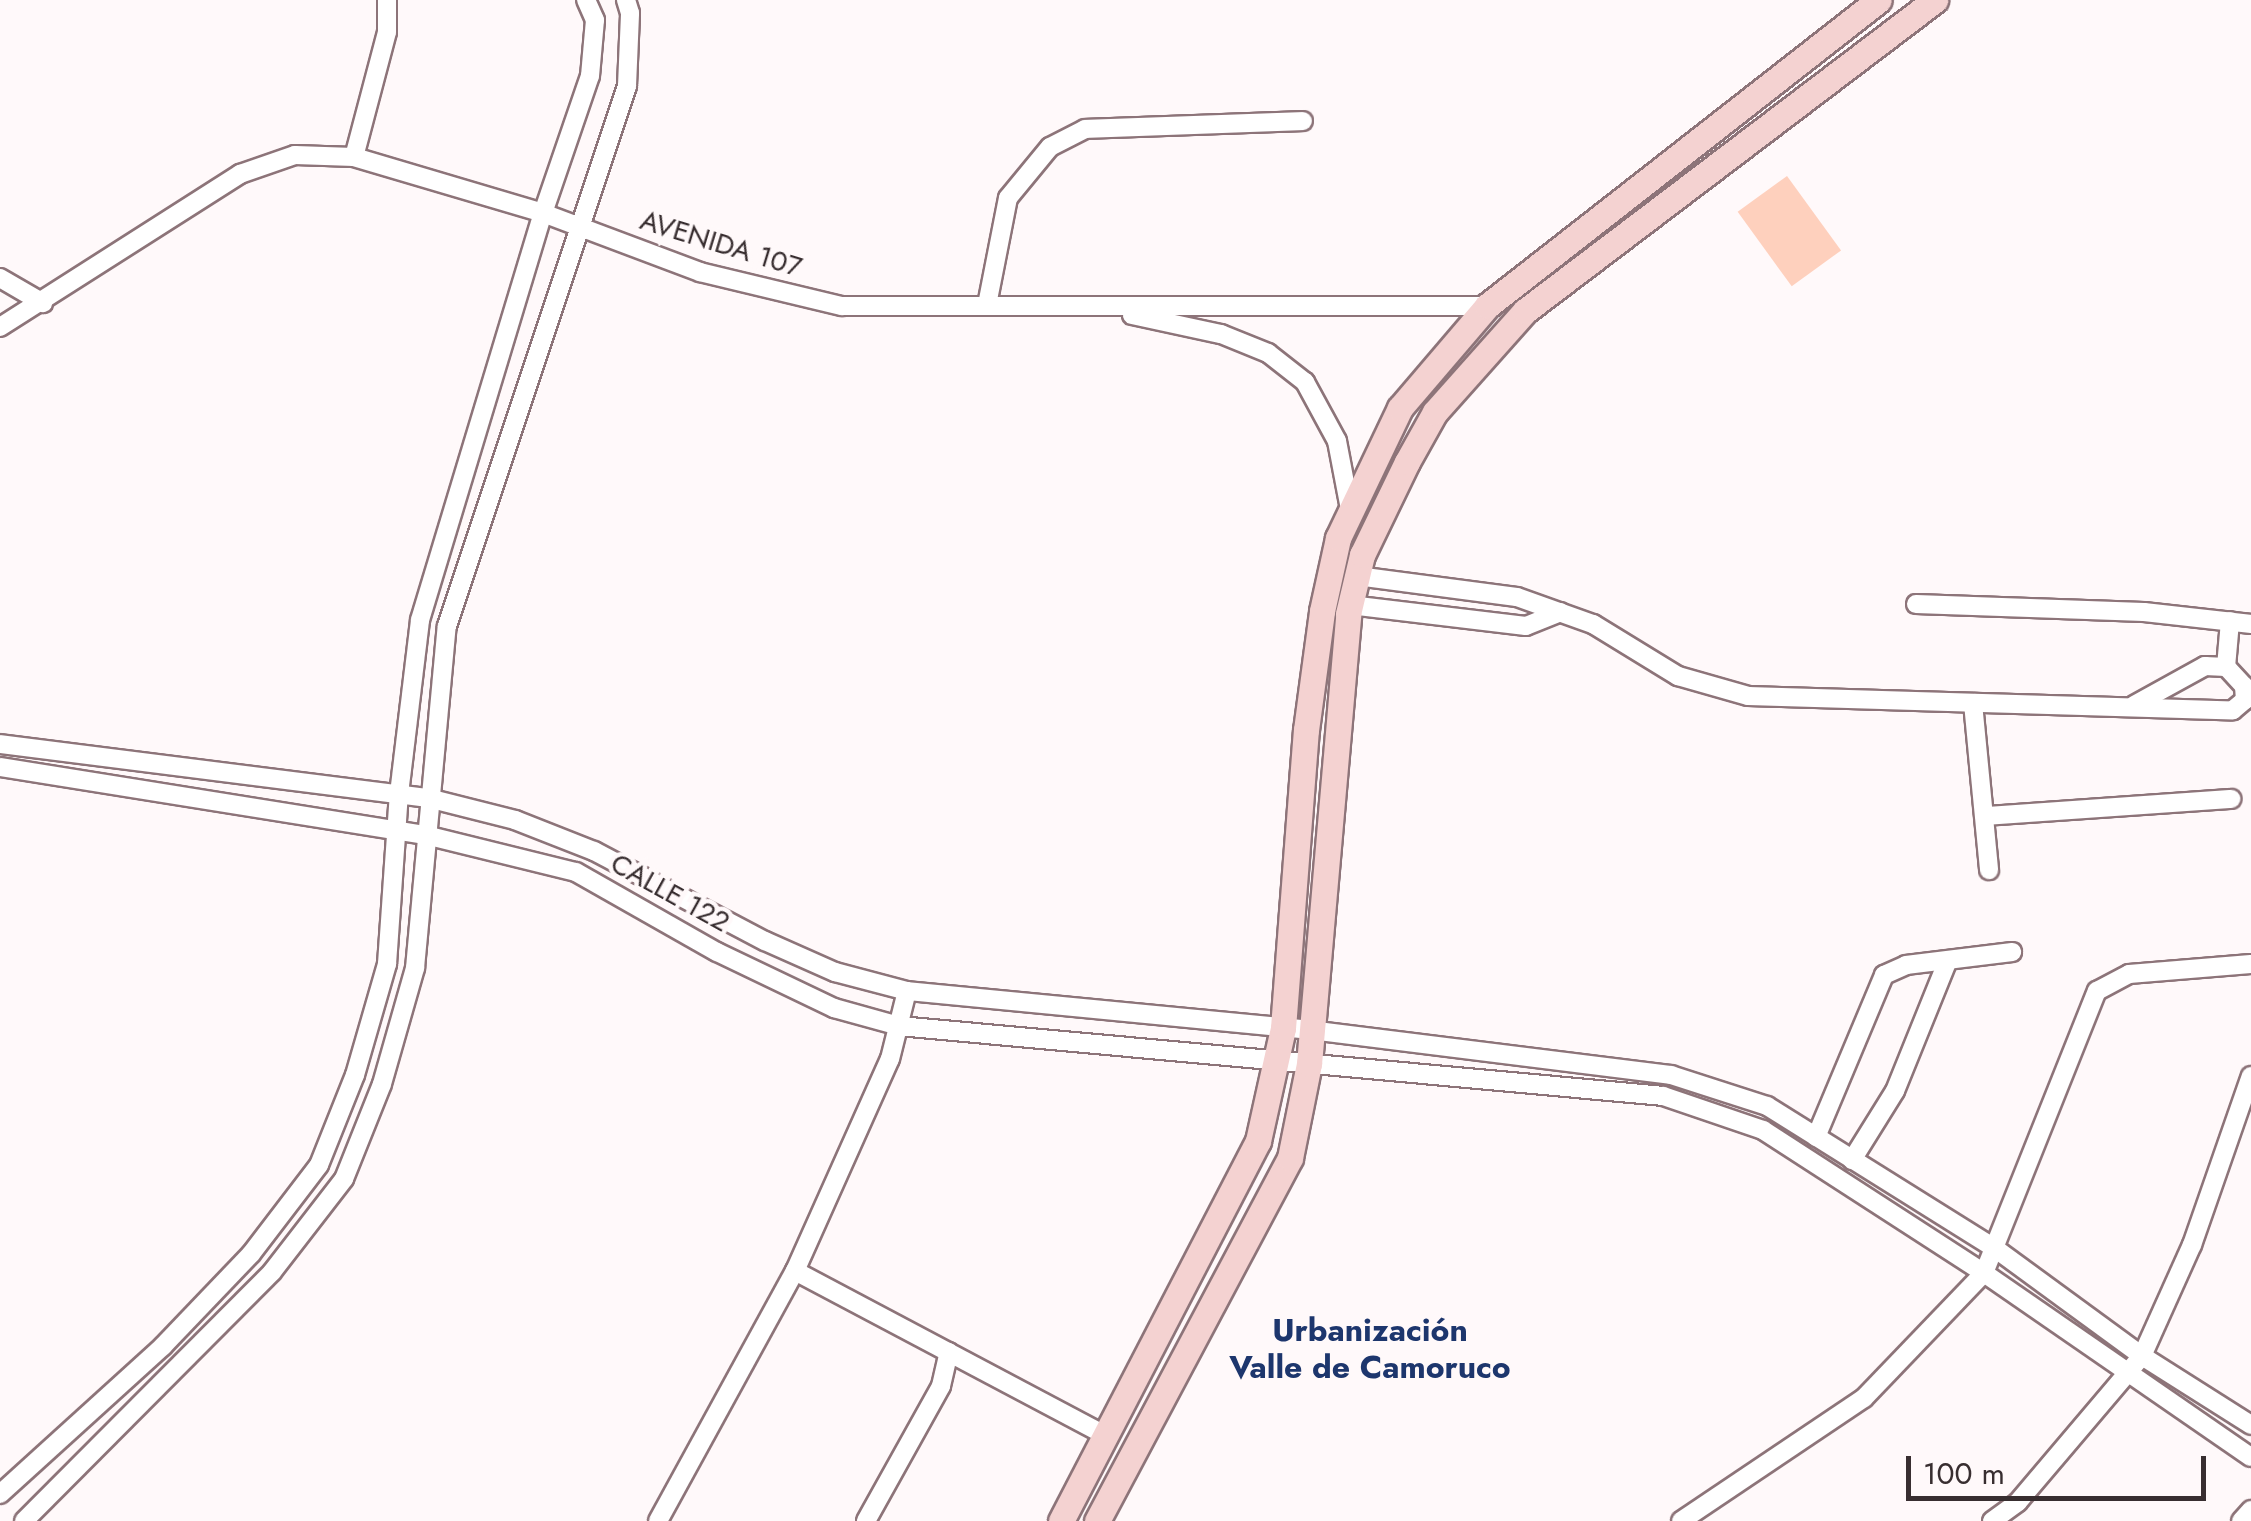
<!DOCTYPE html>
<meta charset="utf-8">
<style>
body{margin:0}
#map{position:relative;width:2251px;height:1521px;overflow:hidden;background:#fff9fa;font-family:Jost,sans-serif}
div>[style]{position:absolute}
.green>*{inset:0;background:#fed0bd;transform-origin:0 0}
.roads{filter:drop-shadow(2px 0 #8d7479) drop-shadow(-2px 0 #8d7479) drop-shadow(0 2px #8d7479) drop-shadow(0 -2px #8d7479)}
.street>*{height:18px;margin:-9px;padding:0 9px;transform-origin:9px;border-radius:9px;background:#fff}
.secondary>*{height:25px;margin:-12.5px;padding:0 12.5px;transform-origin:12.5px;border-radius:12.5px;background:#f4d2d1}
span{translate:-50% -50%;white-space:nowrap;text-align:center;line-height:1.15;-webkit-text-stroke:9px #fff9fa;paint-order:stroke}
.street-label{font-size:28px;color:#382e30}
.quarter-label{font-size:32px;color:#1d366d;font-weight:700}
.scale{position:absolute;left:1906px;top:1456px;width:300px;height:45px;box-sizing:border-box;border:5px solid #382e30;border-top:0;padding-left:12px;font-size:30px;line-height:35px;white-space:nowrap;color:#382e30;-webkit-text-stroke:8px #fff9fa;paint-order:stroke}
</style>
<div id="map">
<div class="green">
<div style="left:1787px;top:176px;width:92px;height:61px;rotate:54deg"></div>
</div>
<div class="roads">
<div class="street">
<div style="left:354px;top:157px;width:129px;rotate:-75.2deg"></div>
<div style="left:387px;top:32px;width:32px;rotate:-90deg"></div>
<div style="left:0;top:278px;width:50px;rotate:30.2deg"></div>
<div style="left:987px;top:305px;width:109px;rotate:-78.9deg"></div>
<div style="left:1008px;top:198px;width:66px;rotate:-50.5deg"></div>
<div style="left:1050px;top:147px;width:39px;rotate:-27deg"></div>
<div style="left:1085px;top:129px;width:218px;rotate:-2.1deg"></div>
<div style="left:1132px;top:315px;width:91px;rotate:12.1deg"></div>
<div style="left:1221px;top:334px;width:51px;rotate:22deg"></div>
<div style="left:1268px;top:353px;width:47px;rotate:38.1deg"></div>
<div style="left:1305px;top:382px;width:67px;rotate:61.5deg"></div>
<div style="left:1337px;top:441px;width:69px;rotate:79.2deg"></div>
<div style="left:0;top:327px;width:285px;rotate:-32.5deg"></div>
<div style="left:240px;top:174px;width:58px;rotate:-19.1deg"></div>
<div style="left:295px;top:155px;width:59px;rotate:1.9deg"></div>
<div style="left:354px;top:157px;width:197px;rotate:16.5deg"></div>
<div style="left:543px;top:213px;width:168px;rotate:20.6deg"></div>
<div style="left:700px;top:272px;width:146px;rotate:13.5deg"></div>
<div style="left:842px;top:306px;width:645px"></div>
<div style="left:1357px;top:576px;width:161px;rotate:7.5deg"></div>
<div style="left:1517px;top:597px;width:81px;rotate:19.6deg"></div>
<div style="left:1593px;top:624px;width:100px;rotate:31.5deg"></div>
<div style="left:1678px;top:676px;width:73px;rotate:15.9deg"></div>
<div style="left:1748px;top:696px;width:485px;rotate:1.7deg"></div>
<div style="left:2233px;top:710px;width:16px;rotate:-40deg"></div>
<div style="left:2245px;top:700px;width:14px;rotate:-94deg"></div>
<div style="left:2244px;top:686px;width:26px;rotate:-133deg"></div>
<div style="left:2226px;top:667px;width:21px;rotate:-177deg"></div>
<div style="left:2205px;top:666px;width:81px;rotate:151.2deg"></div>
<div style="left:1916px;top:604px;width:228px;rotate:2deg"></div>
<div style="left:2144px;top:612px;width:108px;rotate:6.4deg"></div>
<div style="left:1350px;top:605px;width:177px;rotate:6.8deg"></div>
<div style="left:1526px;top:626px;width:37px;rotate:-22deg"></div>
<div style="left:2226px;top:667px;width:46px;rotate:-85deg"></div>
<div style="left:1973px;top:703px;width:168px;rotate:84.5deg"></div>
<div style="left:0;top:744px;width:431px;rotate:7.2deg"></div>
<div style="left:428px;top:798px;width:90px;rotate:14.2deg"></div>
<div style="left:515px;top:820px;width:85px;rotate:21.4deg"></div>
<div style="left:594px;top:851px;width:193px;rotate:27.8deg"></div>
<div style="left:765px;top:941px;width:77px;rotate:23.9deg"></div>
<div style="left:835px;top:972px;width:74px;rotate:14.8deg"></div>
<div style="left:907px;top:991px;width:405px;rotate:5.5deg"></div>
<div style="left:1310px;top:1030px;width:364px;rotate:7.1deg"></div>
<div style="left:1671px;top:1075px;width:101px;rotate:17.9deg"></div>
<div style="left:1767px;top:1106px;width:270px;rotate:32deg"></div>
<div style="left:1996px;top:1249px;width:181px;rotate:36.2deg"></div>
<div style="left:2142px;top:1356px;width:129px;rotate:32.3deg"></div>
<div style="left:0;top:767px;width:430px;rotate:9.1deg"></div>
<div style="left:425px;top:835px;width:155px;rotate:13.8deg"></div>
<div style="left:576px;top:872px;width:162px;rotate:29.6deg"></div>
<div style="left:717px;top:952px;width:130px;rotate:25.6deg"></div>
<div style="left:834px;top:1008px;width:67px;rotate:15.5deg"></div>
<div style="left:899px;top:1026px;width:767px;rotate:5.23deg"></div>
<div style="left:1663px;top:1096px;width:106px;rotate:18.8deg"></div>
<div style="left:1763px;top:1130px;width:263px;rotate:32.9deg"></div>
<div style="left:1984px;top:1273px;width:324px;rotate:34.6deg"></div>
<div style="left:1986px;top:816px;width:246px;rotate:-4deg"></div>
<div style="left:1816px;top:1137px;width:176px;rotate:-67.2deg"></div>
<div style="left:1884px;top:975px;width:24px;rotate:-24deg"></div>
<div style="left:1906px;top:965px;width:107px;rotate:-7deg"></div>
<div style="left:1852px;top:1160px;width:81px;rotate:-58.1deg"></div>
<div style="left:1895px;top:1091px;width:141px;rotate:-68deg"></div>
<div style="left:795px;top:1271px;width:232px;rotate:-65.9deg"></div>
<div style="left:890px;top:1059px;width:70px;rotate:-76deg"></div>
<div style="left:0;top:1494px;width:220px;rotate:-42.2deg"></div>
<div style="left:163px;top:1346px;width:127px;rotate:-46.3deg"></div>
<div style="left:251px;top:1254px;width:112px;rotate:-52.6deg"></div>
<div style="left:319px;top:1165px;width:97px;rotate:-68.2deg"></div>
<div style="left:355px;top:1075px;width:116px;rotate:-73.9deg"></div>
<div style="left:387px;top:964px;width:170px;rotate:-86deg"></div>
<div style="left:399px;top:794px;width:175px;rotate:-83.1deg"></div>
<div style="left:420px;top:620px;width:425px;rotate:-73.2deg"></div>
<div style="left:543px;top:213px;width:145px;rotate:-71.1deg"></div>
<div style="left:590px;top:76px;width:56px;rotate:-84.9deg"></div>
<div style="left:595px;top:20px;width:22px;rotate:-114deg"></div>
<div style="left:24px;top:1521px;width:351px;rotate:-45.1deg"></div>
<div style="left:272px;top:1272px;width:118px;rotate:-52.3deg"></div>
<div style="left:344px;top:1179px;width:102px;rotate:-68.2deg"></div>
<div style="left:382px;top:1084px;width:121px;rotate:-74.1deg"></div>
<div style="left:415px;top:968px;width:343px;rotate:-84.7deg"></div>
<div style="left:447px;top:626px;width:569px;rotate:-71.57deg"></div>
<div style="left:627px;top:86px;width:73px;rotate:-87.6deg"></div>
<div style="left:630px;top:13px;width:14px;rotate:-107deg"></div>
<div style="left:658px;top:1521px;width:285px;rotate:-61.3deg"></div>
<div style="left:795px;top:1271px;width:353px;rotate:27.9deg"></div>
<div style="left:866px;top:1521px;width:154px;rotate:-60.9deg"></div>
<div style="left:941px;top:1386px;width:35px;rotate:-77deg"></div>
<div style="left:1681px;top:1521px;width:220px;rotate:-33.9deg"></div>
<div style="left:1864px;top:1398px;width:173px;rotate:-46.2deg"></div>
<div style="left:1984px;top:1273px;width:304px;rotate:-68.2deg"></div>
<div style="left:2097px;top:991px;width:36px;rotate:-28deg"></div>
<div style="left:2129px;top:974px;width:122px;rotate:-4.7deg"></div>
<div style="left:1992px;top:1521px;width:32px;rotate:-36deg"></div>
<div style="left:2018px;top:1502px;width:192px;rotate:-49.7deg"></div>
<div style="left:2142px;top:1356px;width:122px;rotate:-65.8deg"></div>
<div style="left:2192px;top:1245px;width:179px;rotate:-70.8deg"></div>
<div style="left:2241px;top:1521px;width:15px;rotate:-48deg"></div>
</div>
<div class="secondary">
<div style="left:1061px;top:1521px;width:428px;rotate:-62.6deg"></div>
<div style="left:1258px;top:1141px;width:116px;rotate:-77.5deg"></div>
<div style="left:1283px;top:1028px;width:299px;rotate:-85.6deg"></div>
<div style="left:1306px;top:730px;width:120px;rotate:-82.3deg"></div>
<div style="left:1322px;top:611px;width:75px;rotate:-77.6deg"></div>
<div style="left:1338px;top:538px;width:144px;rotate:-64.5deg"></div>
<div style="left:1400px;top:408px;width:134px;rotate:-49.5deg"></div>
<div style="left:1487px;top:306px;width:497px;rotate:-38deg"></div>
<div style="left:1097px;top:1521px;width:411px;rotate:-62deg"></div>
<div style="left:1290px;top:1158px;width:96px;rotate:-78.6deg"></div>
<div style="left:1309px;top:1064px;width:452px;rotate:-85deg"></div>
<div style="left:1348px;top:614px;width:61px;rotate:-76.7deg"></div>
<div style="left:1362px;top:555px;width:103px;rotate:-64.2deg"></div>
<div style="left:1407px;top:462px;width:57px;rotate:-60.8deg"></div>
<div style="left:1435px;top:412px;width:135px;rotate:-48.3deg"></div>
<div style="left:1525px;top:311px;width:515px;rotate:-37.18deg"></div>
</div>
</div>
<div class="street-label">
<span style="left:721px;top:244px;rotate:17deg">AVENIDA 107</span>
<span style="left:670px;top:893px;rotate:29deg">CALLE 122</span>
</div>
<div class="quarter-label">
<span style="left:1370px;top:1349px">Urbanización<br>Valle de Camoruco</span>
</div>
<div class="scale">100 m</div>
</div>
